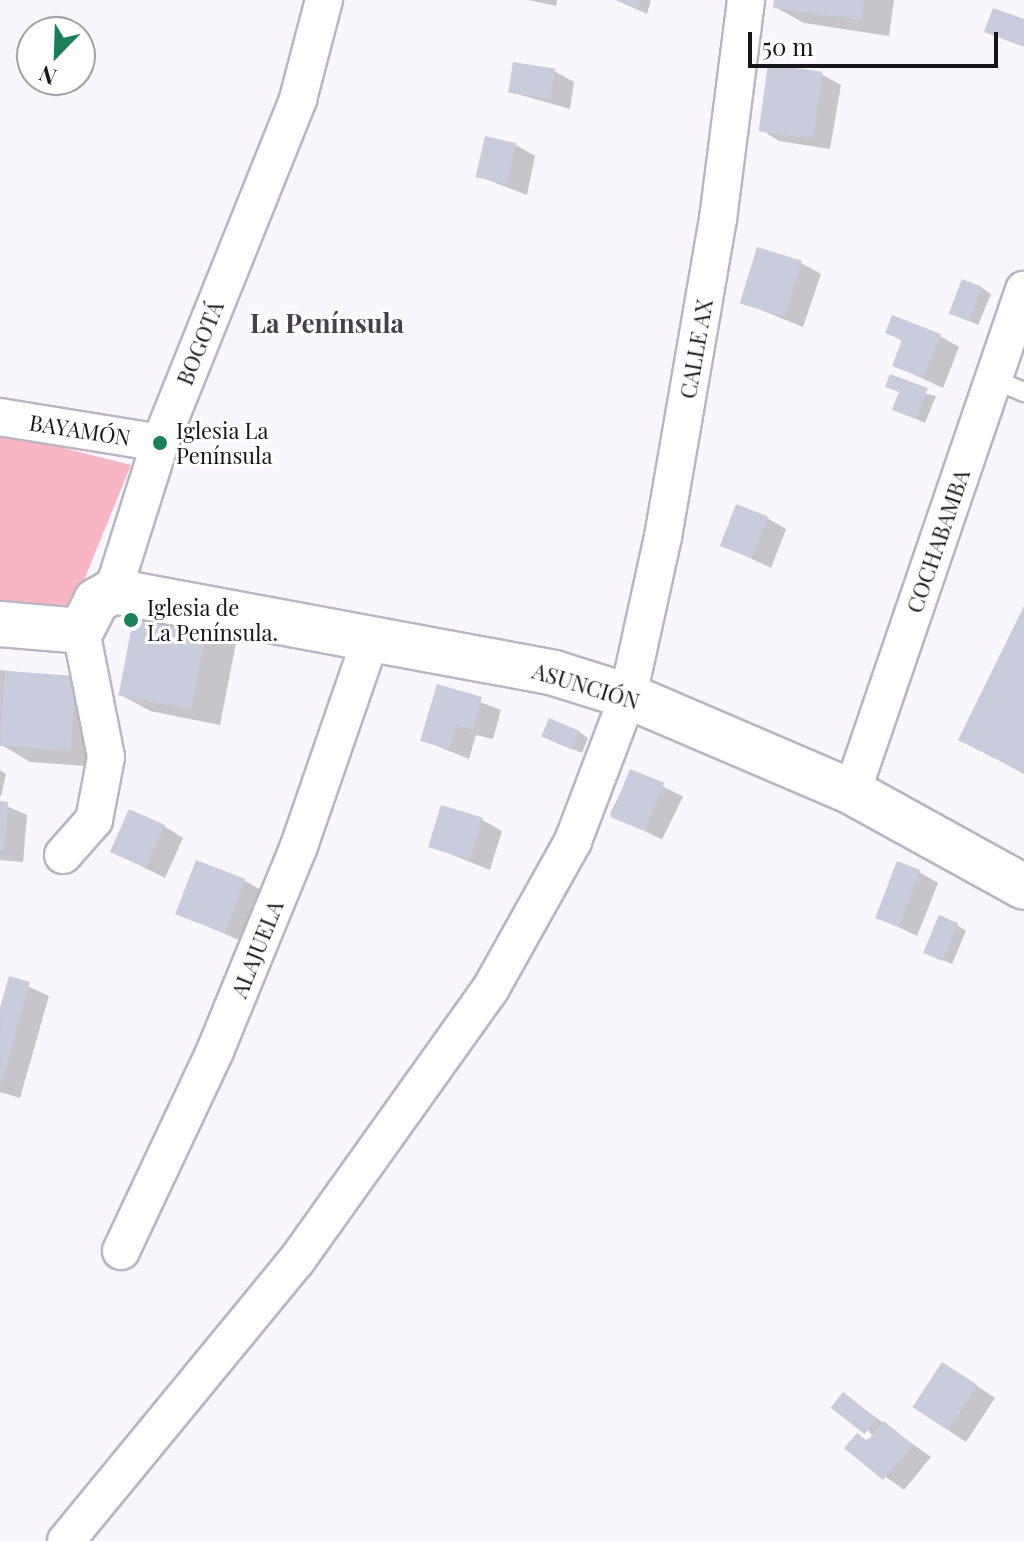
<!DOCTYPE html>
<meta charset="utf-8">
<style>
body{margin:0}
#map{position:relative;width:1024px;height:1541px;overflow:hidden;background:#f9f6fd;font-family:"Playfair Display",serif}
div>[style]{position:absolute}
.green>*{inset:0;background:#f8b5c4}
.shadow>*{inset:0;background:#0003;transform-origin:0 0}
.building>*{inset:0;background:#c9ccdc;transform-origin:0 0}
.roads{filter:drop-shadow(2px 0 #bab4c3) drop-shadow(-2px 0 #bab4c3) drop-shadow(0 2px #bab4c3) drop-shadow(0 -2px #bab4c3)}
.lane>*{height:18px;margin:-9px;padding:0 9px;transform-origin:9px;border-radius:9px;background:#fff}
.street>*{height:36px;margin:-18px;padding:0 18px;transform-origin:18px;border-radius:18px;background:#fff}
.secondary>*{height:44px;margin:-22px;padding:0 22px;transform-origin:22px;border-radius:22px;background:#fff}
.dots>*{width:22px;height:22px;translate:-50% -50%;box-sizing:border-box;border:4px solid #fff;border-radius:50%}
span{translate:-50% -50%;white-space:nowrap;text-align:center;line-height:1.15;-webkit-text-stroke:6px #fff;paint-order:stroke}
.street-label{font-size:22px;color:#17151a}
.poi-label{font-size:22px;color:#17151a}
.left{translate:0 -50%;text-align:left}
.quarter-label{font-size:26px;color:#46404d;font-weight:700}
.north{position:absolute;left:16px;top:16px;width:80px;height:80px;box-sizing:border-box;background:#fff;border:2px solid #a2a1a3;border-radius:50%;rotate:203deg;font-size:22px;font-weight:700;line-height:32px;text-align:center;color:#17151a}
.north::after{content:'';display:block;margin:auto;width:28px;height:36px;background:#1d7f57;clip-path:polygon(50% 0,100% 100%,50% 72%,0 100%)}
.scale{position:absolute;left:748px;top:32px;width:250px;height:36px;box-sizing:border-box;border:4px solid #17151a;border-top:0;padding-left:10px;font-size:24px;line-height:28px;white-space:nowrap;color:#17151a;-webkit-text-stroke:6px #fff;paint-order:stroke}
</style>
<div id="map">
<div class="green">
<div style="clip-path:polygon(0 432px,131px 465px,67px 622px,0 612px)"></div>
</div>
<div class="shadow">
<div style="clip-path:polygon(528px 0,557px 0,556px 6px)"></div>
<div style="clip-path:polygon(617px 0,651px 0,647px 14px)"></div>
<div style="clip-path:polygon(776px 0,894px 0,889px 36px,804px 23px,775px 7px)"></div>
<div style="clip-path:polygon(554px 71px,574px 82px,570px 109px,510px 92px)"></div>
<div style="clip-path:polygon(821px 74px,841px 85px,830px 149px,779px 141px,760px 129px)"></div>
<div style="clip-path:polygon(516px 145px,535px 156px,527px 195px,478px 176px)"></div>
<div style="clip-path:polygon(801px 263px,821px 274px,803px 327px,741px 302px)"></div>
<div style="clip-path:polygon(982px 288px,991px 294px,978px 325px,950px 312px)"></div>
<div style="clip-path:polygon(887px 332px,940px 336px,959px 347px,943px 388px,894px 365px,904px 342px)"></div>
<div style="clip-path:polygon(888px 386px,936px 396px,925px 423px,894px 409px,901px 393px)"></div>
<div style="clip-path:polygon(767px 518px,786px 529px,771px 568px,722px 545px)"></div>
<div style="clip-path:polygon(1024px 611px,1024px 774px,960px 739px)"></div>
<div style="clip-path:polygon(207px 626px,236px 643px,220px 725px,150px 711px,121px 695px)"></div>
<div style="clip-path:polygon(0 670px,76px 678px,99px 767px,30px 762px,0 744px)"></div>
<div style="clip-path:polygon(438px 686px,501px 710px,493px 739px,476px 735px,469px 759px,422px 740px)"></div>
<div style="clip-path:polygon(579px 732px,588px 738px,582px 753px,553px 741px)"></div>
<div style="clip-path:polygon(0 770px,6px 774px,1px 796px,0 796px)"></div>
<div style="left:631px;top:771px;width:58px;height:48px;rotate:26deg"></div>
<div style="clip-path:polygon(0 803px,27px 815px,23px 862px,0 860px)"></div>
<div style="clip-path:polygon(482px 820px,502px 831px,490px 870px,430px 846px)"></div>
<div style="clip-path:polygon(164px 826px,183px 838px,165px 878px,113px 852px)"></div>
<div style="clip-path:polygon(919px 872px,938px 883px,917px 936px,877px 917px)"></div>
<div style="clip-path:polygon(245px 881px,265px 892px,245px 943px,178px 913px)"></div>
<div style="clip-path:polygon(957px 925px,966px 931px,952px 964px,935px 957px)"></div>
<div style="clip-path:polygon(10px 978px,49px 996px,20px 1098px,0 1092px,0 1015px)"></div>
<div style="clip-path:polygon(962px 1376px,995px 1398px,966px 1442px,914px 1407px)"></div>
<div style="clip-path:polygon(843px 1394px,931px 1457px,904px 1490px,846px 1448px,873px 1437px)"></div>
</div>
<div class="building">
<div style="clip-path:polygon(615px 0,640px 0,638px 10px)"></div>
<div style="clip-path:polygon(774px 0,864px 0,861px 20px,773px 8px)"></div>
<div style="clip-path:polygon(993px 8px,1024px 19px,1024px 47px,984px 32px)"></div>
<div style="left:513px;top:62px;width:43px;height:31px;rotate:9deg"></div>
<div style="left:768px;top:64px;width:55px;height:68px;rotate:8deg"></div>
<div style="left:485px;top:136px;width:32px;height:42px;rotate:13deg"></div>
<div style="left:757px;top:247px;width:47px;height:59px;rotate:17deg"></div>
<div style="left:962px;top:279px;width:22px;height:37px;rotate:21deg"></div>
<div style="clip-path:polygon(892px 315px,941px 334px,923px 378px,892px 366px,902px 340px,885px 333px)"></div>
<div style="clip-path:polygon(890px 374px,928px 388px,916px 419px,892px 410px,899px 392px,885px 387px)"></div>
<div style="left:736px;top:504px;width:34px;height:45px;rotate:21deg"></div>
<div style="clip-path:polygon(1024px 606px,1024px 773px,958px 740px)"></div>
<div style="left:135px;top:610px;width:74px;height:87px;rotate:11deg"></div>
<div style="left:5px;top:671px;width:71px;height:75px;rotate:4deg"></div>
<div style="clip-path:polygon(437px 684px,482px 697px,473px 730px,456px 725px,449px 749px,420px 741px)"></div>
<div style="left:549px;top:718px;width:34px;height:20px;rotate:23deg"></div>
<div style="left:630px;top:769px;width:37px;height:52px;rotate:22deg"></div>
<div style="clip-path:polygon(0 801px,8px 802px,4px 852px,0 851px)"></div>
<div style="left:441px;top:805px;width:44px;height:44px;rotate:17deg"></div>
<div style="left:129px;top:809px;width:39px;height:47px;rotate:24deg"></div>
<div style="left:196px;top:860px;width:53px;height:58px;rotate:21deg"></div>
<div style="left:897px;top:861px;width:25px;height:61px;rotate:21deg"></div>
<div style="left:939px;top:915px;width:21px;height:41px;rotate:23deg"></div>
<div style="clip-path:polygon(9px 976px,30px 982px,1px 1085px,0 1008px)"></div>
<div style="left:942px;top:1362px;width:42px;height:54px;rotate:33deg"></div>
<div style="left:843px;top:1392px;width:43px;height:20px;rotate:38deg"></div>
<div style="clip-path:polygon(884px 1421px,913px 1445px,883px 1480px,844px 1448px,857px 1433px,867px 1441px)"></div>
</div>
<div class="roads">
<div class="lane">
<div style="left:993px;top:379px;width:34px;rotate:23deg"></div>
</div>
<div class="street">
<div style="left:0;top:417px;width:162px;rotate:9.2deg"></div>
<div style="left:113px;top:591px;width:155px;rotate:-72.4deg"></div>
<div style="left:160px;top:443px;width:371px;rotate:-68.1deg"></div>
<div style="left:298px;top:99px;width:102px;rotate:-75.3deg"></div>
<div style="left:852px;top:792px;width:531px;rotate:-71.09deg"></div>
<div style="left:63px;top:855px;width:47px;rotate:-48.5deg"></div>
<div style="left:94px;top:820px;width:64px;rotate:-79.2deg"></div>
<div style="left:106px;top:757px;width:128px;rotate:-101.2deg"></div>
<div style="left:121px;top:1251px;width:221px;rotate:-64.8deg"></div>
<div style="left:215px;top:1051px;width:222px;rotate:-67.7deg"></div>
<div style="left:299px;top:846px;width:220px;rotate:-70.9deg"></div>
<div style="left:66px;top:1541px;width:364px;rotate:-50.6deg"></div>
<div style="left:297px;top:1260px;width:334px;rotate:-54.5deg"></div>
<div style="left:491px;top:988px;width:168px;rotate:-60.8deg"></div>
<div style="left:573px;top:841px;width:155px;rotate:-69.2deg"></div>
<div style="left:628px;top:696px;width:163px;rotate:-77.6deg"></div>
<div style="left:663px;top:537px;width:323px;rotate:-80.2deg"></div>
<div style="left:718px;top:219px;width:221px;rotate:-82.7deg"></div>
</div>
<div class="secondary">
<div style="left:0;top:624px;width:81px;rotate:4.9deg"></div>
<div style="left:81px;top:631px;width:34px;rotate:-63deg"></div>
<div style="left:96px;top:601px;width:20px;rotate:-30deg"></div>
<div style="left:113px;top:591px;width:449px;rotate:10.5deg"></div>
<div style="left:554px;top:673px;width:77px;rotate:17.3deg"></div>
<div style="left:628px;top:696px;width:244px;rotate:23.2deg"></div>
<div style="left:852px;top:792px;width:196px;rotate:28.9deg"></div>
</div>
</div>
<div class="dots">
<div style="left:160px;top:443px;background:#1d7f57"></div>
<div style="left:131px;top:620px;background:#1d7f57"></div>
</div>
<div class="street-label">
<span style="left:200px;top:343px;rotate:-68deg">BOGOTÁ</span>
<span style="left:696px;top:349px;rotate:-80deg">CALLE AX</span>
<span style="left:80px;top:430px;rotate:9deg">BAYAMÓN</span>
<span style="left:938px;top:541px;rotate:-71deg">COCHABAMBA</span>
<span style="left:586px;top:686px;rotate:17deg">ASUNCIÓN</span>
<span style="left:257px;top:949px;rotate:-68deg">ALAJUELA</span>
</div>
<div class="poi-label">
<span class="left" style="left:176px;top:443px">Iglesia La<br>Península</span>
<span class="left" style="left:147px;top:620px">Iglesia de<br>La Península.</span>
</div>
<div class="quarter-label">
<span style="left:327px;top:323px">La Península</span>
</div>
<div class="north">N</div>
<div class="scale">50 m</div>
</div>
